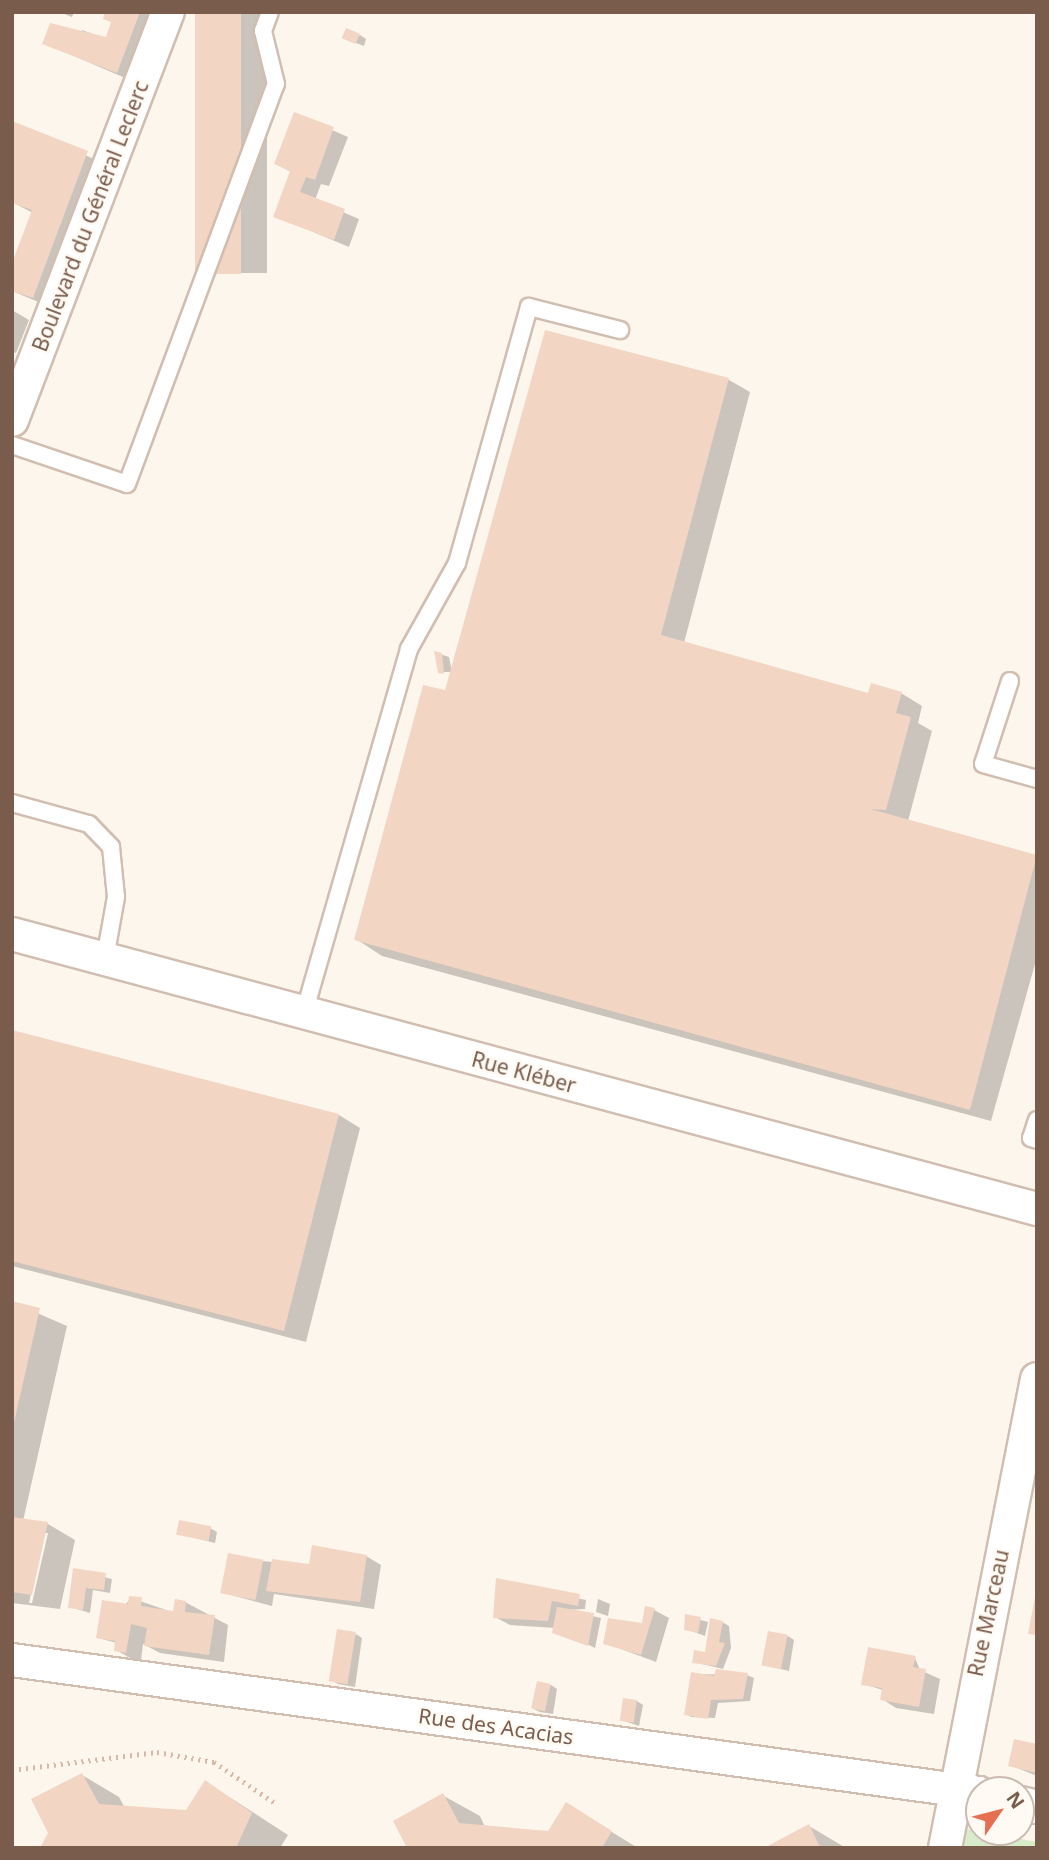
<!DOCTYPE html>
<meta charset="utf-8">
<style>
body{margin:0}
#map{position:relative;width:1049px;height:1860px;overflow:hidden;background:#fdf6ec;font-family:"Noto Sans",sans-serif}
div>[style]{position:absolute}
.green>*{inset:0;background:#d8ecc9}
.shadow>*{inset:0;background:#0003;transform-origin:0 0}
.building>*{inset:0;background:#f3d5c3;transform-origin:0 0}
.path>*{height:4.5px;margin-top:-2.25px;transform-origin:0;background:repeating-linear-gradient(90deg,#d9b8a5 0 2px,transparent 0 7px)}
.roads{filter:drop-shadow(2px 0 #d1beb0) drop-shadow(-2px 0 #d1beb0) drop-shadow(0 2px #d1beb0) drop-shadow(0 -2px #d1beb0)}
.lane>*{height:16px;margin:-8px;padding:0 8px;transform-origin:8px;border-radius:8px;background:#fff}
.street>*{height:32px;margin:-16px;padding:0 16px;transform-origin:16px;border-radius:16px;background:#fff}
span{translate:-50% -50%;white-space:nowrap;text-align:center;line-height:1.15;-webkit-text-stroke:5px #fffaf3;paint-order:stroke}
.street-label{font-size:21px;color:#7a5c4d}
.frame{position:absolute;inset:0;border:14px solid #7a5c4d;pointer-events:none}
.north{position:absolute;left:965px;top:1776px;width:70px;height:70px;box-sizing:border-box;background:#fffaf3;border:2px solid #cabbb1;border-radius:50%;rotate:55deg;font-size:19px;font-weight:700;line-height:28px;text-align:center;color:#7a5c4d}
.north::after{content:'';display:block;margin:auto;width:24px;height:32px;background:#e76f51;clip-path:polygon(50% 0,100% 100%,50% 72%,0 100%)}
</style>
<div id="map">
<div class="green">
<div style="clip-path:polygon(967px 1829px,1037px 1842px,1037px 1848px,963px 1848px)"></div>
</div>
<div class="shadow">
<div style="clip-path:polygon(59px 12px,74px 12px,72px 17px)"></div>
<div style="clip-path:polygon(117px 12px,166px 12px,139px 84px,44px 43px,80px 36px,82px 30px,107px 39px)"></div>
<div style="left:197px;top:12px;width:70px;height:261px"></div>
<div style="clip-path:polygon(360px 35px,366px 39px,364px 46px,351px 41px)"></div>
<div style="clip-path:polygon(295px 114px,348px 137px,329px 186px,321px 184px,315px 200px,359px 219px,349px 247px,275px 216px,291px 172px,276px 164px)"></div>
<div style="clip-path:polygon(12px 125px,109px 165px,55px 309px,12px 291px,33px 213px,12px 202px)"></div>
<div style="clip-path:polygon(12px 310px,29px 320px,16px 353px,12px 352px)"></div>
<div style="clip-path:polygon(547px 332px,729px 380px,750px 392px,684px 643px,869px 695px,901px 693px,922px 706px,918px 723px,932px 731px,908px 821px,1037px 857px,1037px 957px,991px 1121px,382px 956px,356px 939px,447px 692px)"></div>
<div style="clip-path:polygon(437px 653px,449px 657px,452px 672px,441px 672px)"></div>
<div style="clip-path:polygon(12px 1032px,339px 1115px,360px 1128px,306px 1342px,12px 1266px)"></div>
<div style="clip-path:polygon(evenodd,12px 1302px,67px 1326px,23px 1521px,48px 1524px,75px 1540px,60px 1609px,12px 1603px,12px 1302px,44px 1533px,48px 1533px,32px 1603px,29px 1603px,44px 1533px)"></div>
<div style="clip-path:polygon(210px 1528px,217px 1532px,215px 1543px,179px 1534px)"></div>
<div style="clip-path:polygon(366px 1556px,381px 1565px,374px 1609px,274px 1594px,272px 1606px,224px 1593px,262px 1561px,311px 1566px)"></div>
<div style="clip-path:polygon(75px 1570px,112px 1579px,110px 1593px,93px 1590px,90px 1613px,70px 1607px)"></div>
<div style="clip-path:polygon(497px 1581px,586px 1600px,585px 1609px,566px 1610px,601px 1618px,595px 1648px,555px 1628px,510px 1625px,495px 1617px)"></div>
<div style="clip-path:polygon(131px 1598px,175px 1613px,185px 1602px,228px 1625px,224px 1662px,160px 1653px,143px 1644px,141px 1660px,130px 1658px,116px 1650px,117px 1643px,98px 1638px)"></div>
<div style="clip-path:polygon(598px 1599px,610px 1604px,608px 1616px,596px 1612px)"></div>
<div style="clip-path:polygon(654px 1610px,669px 1618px,656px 1662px,605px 1643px,643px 1625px)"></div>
<div style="clip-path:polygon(687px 1616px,708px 1622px,705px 1636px,686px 1629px)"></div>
<div style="clip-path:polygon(722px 1622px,729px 1626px,731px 1648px,723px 1669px,694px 1662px,706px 1654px)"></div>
<div style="clip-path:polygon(356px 1634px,362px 1638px,355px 1687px,338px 1684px,331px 1680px)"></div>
<div style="clip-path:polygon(788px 1636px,794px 1640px,789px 1671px,764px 1665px)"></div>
<div style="clip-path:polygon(915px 1658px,920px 1670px,940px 1679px,934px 1714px,896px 1708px,882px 1699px,883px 1690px,863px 1684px)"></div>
<div style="clip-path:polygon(692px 1674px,747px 1675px,754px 1678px,750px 1701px,718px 1703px,715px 1718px,691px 1717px,686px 1714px)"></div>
<div style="clip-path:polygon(551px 1685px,557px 1689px,553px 1714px,540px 1712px,534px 1709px)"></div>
<div style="clip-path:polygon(637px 1701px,643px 1705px,639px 1726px,621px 1720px)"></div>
<div style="clip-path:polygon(1037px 1746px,1037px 1776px,1010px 1765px)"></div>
<div style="clip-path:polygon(82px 1775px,119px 1797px,125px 1808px,187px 1812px,206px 1782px,288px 1835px,280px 1848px,42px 1848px)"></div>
<div style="clip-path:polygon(442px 1795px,480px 1816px,485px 1827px,548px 1833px,566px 1804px,638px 1848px,409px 1848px)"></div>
<div style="clip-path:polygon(809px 1826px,846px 1848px,767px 1848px)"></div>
</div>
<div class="building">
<div style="clip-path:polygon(105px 12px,140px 12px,117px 73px,42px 44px,50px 23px,106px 37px,111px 22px,103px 19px)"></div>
<div style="left:195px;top:12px;width:46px;height:262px"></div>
<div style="left:346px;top:28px;width:15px;height:11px;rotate:23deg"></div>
<div style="clip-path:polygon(294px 112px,334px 127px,315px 180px,306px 177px,300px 192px,345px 209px,334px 240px,273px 217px,290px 171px,274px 164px)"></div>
<div style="clip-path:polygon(12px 121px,88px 151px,33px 298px,12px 291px,12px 263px,32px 210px,12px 203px)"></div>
<div style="clip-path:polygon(545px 330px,729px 378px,661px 635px,868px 693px,871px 683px,902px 692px,896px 713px,911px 717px,886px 810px,870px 809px,1037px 855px,970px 1110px,354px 940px,423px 685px,445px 690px)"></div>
<div style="clip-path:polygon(434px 651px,442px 653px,444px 674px,438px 673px)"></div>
<div style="clip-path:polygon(12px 1030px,339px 1114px,284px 1331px,12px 1261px)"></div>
<div style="clip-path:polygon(12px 1301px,40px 1308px,13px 1427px,12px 1427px)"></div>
<div style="clip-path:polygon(12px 1517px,48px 1522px,32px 1595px,12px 1592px)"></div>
<div style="left:179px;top:1520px;width:33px;height:15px;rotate:11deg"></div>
<div style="clip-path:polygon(312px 1545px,367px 1555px,360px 1602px,266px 1591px,272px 1559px,309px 1564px)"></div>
<div style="left:228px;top:1553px;width:36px;height:41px;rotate:11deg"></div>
<div style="clip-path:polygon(73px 1568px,106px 1573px,104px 1590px,86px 1588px,83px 1610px,68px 1608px)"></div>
<div style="clip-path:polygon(496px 1578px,580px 1594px,578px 1606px,552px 1601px,548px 1621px,493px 1618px)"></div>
<div style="clip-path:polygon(129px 1596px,142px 1597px,141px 1606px,173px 1611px,175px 1599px,186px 1601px,185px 1612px,215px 1615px,209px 1655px,144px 1646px,147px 1628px,131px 1624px,126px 1653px,114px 1651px,115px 1641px,96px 1638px,102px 1600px,128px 1604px)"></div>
<div style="clip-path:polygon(1035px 1597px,1037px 1597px,1037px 1635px,1028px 1634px)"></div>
<div style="clip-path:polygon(645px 1606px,655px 1608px,641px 1655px,603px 1644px,608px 1618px,642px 1623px)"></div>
<div style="clip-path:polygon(557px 1607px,594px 1613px,588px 1646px,552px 1633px)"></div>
<div style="clip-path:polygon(685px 1614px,701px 1617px,698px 1633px,684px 1630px)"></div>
<div style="clip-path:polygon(710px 1618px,723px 1621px,719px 1642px,725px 1643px,716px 1666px,692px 1663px,694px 1650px,705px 1652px)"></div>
<div style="left:337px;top:1629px;width:19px;height:53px;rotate:9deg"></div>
<div style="left:768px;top:1631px;width:20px;height:35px;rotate:11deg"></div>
<div style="clip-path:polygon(868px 1647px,916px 1656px,913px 1667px,926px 1669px,919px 1707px,880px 1700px,882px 1688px,861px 1685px)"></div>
<div style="clip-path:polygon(716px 1669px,748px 1673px,743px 1699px,711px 1700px,708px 1719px,684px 1715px,691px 1672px,714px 1676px)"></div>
<div style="left:537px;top:1681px;width:14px;height:28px;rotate:12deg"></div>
<div style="left:623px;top:1698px;width:14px;height:23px;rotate:8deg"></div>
<div style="clip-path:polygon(1014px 1739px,1037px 1744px,1037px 1773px,1008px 1766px)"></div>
<div style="clip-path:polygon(82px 1773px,99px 1804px,186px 1810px,205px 1780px,252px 1813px,236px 1848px,40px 1848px,48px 1833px,31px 1799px)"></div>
<div style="clip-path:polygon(443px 1793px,459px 1823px,548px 1831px,566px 1802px,612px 1831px,602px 1848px,407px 1848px,393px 1821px)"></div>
<div style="clip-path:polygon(809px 1824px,819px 1845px,828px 1848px,764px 1848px)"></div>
</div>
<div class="path">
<div style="left:12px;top:1770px;width:146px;rotate:-7.1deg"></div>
<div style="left:157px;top:1752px;width:58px;rotate:10deg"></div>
<div style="left:214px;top:1762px;width:77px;rotate:33.9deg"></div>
</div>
<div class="roads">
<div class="lane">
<div style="left:12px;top:445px;width:121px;rotate:18.7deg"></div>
<div style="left:127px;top:484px;width:427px;rotate:-69.6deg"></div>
<div style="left:276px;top:84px;width:55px;rotate:-103.8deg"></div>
<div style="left:263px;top:31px;width:20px;rotate:-70deg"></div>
<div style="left:1010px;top:681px;width:87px;rotate:108deg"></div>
<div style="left:983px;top:764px;width:56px;rotate:15.5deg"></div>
<div style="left:12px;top:803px;width:80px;rotate:15.3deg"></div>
<div style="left:89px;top:824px;width:32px;rotate:46deg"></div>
<div style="left:111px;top:847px;width:50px;rotate:84.3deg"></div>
<div style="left:116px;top:897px;width:62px;rotate:100.2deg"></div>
<div style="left:304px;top:1013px;width:379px;rotate:-73.9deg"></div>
<div style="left:409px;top:649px;width:98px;rotate:-60.8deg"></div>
<div style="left:457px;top:563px;width:266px;rotate:-74.3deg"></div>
<div style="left:529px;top:307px;width:94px;rotate:14.2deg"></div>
<div style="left:1037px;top:1120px;width:19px;rotate:108deg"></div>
<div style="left:1031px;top:1138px;width:6px;rotate:18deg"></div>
</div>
<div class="street">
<div style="left:12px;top:420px;width:437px;rotate:-69.1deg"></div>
<div style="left:12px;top:934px;width:1061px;rotate:15.02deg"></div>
<div style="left:12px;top:1660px;width:976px;rotate:7.83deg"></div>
<div style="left:1021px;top:1803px;width:16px;rotate:14deg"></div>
<div style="left:945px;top:1848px;width:478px;rotate:-78.9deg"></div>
</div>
</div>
<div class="street-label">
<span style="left:90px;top:216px;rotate:-69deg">Boulevard du Général Leclerc</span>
<span style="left:524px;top:1072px;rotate:15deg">Rue Kléber</span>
<span style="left:988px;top:1613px;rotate:-78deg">Rue Marceau</span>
<span style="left:496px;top:1726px;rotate:8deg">Rue des Acacias</span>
</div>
<div class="frame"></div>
<div class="north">N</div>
</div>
